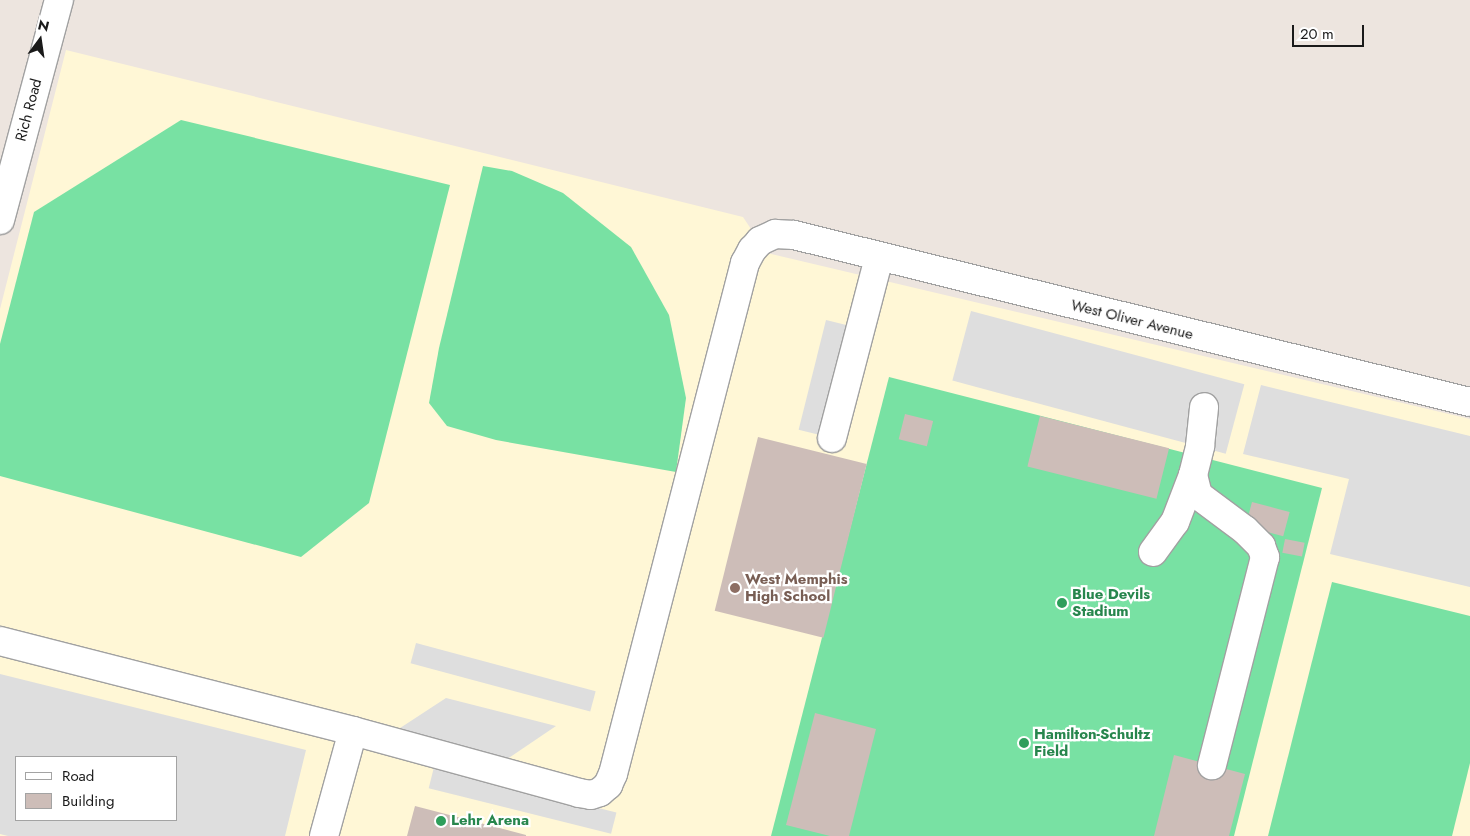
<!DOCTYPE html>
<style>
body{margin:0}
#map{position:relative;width:1470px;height:836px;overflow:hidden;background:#ede5df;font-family:Jost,sans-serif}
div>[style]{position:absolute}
.education>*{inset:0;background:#fff7d6}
.pitch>*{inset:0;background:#78e1a3}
.parking>*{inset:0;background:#dedede;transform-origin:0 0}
.building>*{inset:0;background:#cdbdb8;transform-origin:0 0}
.roads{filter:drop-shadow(1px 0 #a1a1a1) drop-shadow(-1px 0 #a1a1a1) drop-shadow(0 1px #a1a1a1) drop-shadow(0 -1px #a1a1a1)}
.minor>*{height:28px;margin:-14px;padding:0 14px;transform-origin:14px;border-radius:14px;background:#fff}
.dots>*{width:14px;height:14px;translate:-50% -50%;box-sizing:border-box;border:2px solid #fff;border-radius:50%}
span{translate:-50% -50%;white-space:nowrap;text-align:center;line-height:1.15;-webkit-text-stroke:4.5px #fff;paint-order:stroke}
.street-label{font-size:15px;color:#1a1a1a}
.education-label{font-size:15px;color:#785e54;font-weight:700}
.left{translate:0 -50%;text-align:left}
.leisure-label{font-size:15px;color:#27864d;font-weight:700}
.legend{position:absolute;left:15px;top:756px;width:162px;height:65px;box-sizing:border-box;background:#fff;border:1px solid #a3a3a3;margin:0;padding:6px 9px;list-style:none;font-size:15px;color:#1a1a1a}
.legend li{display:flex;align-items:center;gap:10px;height:25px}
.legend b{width:25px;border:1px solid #a3a3a3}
.north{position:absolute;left:15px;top:15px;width:50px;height:50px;-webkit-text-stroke:4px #fff;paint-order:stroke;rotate:14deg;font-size:14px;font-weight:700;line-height:20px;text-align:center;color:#1a1a1a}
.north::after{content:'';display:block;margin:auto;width:18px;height:22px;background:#1a1a1a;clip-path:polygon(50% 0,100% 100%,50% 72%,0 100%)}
.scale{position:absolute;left:1292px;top:25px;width:72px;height:22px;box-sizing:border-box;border:2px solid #1a1a1a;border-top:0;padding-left:6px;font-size:15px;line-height:18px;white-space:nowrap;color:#1a1a1a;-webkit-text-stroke:4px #fff;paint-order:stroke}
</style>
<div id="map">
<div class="education">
<div style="clip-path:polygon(evenodd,66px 50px,743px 217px,767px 253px,1470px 419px,1470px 836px,0 836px,0 309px,66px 50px,16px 757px,176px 757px,176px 820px,16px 820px,16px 757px)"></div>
</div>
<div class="pitch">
<div style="clip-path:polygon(181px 120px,450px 185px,369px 503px,301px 557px,0 476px,0 344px,34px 212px)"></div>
<div style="clip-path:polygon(483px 166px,512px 171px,563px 193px,631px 247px,669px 315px,686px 398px,676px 472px,496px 440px,447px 426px,429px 403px,439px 348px)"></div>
<div style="clip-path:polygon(889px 377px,1322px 488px,1234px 836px,771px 836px)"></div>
<div style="clip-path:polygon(1332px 582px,1470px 616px,1470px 763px,1452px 836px,1268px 836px)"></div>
</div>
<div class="parking">
<div style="left:971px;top:311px;width:283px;height:72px;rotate:15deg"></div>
<div style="left:826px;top:320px;width:49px;height:113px;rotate:14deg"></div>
<div style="clip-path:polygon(1261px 385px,1470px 436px,1470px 587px,1330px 554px,1349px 479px,1243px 454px)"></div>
<div style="left:416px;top:643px;width:186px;height:21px;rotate:15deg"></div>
<div style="clip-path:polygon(evenodd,0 674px,306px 750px,285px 836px,8px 836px,0 834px,0 674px,16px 757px,176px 757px,176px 820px,16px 820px,16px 757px)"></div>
<div style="clip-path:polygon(446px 698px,556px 726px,503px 762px,394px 732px)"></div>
<div style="left:434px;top:767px;width:188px;height:22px;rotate:14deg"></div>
</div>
<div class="building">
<div style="left:905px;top:414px;width:29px;height:26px;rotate:14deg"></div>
<div style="left:1040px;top:416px;width:133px;height:52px;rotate:14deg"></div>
<div style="left:758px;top:437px;width:112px;height:179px;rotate:14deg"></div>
<div style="left:1252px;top:502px;width:39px;height:25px;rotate:15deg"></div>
<div style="left:1285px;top:539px;width:20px;height:14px;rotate:11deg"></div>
<div style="clip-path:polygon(815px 713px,876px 729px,849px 836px,830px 836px,786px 825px)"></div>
<div style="clip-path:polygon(1174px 755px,1245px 774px,1229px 836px,1154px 836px)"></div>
<div style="clip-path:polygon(415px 806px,526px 835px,526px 836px,407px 836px)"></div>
</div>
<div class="roads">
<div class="minor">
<div style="left:0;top:220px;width:228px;rotate:-75deg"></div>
<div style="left:832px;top:438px;width:187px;rotate:-75.4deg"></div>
<div style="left:1193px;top:475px;width:21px;rotate:76deg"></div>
<div style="left:1198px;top:495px;width:59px;rotate:36.7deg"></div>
<div style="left:1245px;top:530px;width:23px;rotate:45deg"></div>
<div style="left:1261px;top:546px;width:12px;rotate:70deg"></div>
<div style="left:1265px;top:557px;width:215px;rotate:104.3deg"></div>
<div style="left:1153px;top:552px;width:37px;rotate:-54deg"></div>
<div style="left:1175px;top:522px;width:50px;rotate:-69deg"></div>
<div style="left:1193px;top:475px;width:30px;rotate:-76deg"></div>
<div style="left:1200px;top:446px;width:39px;rotate:-84deg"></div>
<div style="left:0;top:641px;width:364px;rotate:14.3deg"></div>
<div style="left:353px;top:731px;width:234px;rotate:15.3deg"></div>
<div style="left:579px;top:793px;width:12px;rotate:9deg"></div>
<div style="left:591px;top:795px;width:9px;rotate:-18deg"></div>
<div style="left:600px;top:792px;width:11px;rotate:-41deg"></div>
<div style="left:608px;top:785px;width:12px;rotate:-66deg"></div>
<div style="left:613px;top:774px;width:528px;rotate:-75.52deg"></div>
<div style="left:745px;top:263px;width:15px;rotate:-62deg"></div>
<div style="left:752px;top:250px;width:12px;rotate:-48deg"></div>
<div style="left:760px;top:241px;width:17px;rotate:-25deg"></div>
<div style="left:775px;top:234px;width:19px;rotate:3deg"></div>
<div style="left:794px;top:235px;width:696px;rotate:13.88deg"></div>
<div style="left:324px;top:836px;width:109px;rotate:-74.6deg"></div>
</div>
</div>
<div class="dots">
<div style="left:735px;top:588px;background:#8d6e63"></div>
<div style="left:1062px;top:603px;background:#2e9e5b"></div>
<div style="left:1024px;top:743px;background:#2e9e5b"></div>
<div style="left:441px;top:821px;background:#2e9e5b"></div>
</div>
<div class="street-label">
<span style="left:29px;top:110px;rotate:-75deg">Rich Road</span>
<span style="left:1132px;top:320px;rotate:14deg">West Oliver Avenue</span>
</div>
<div class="education-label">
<span class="left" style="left:745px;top:588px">West Memphis<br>High School</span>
</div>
<div class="leisure-label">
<span class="left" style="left:1072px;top:603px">Blue Devils<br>Stadium</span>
<span class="left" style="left:1034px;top:743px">Hamilton-Schultz<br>Field</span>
<span class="left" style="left:451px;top:821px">Lehr Arena</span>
</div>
<ul class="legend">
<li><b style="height:6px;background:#fff"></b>Road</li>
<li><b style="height:14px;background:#cdbdb8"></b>Building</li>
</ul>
<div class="north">N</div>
<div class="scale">20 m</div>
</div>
